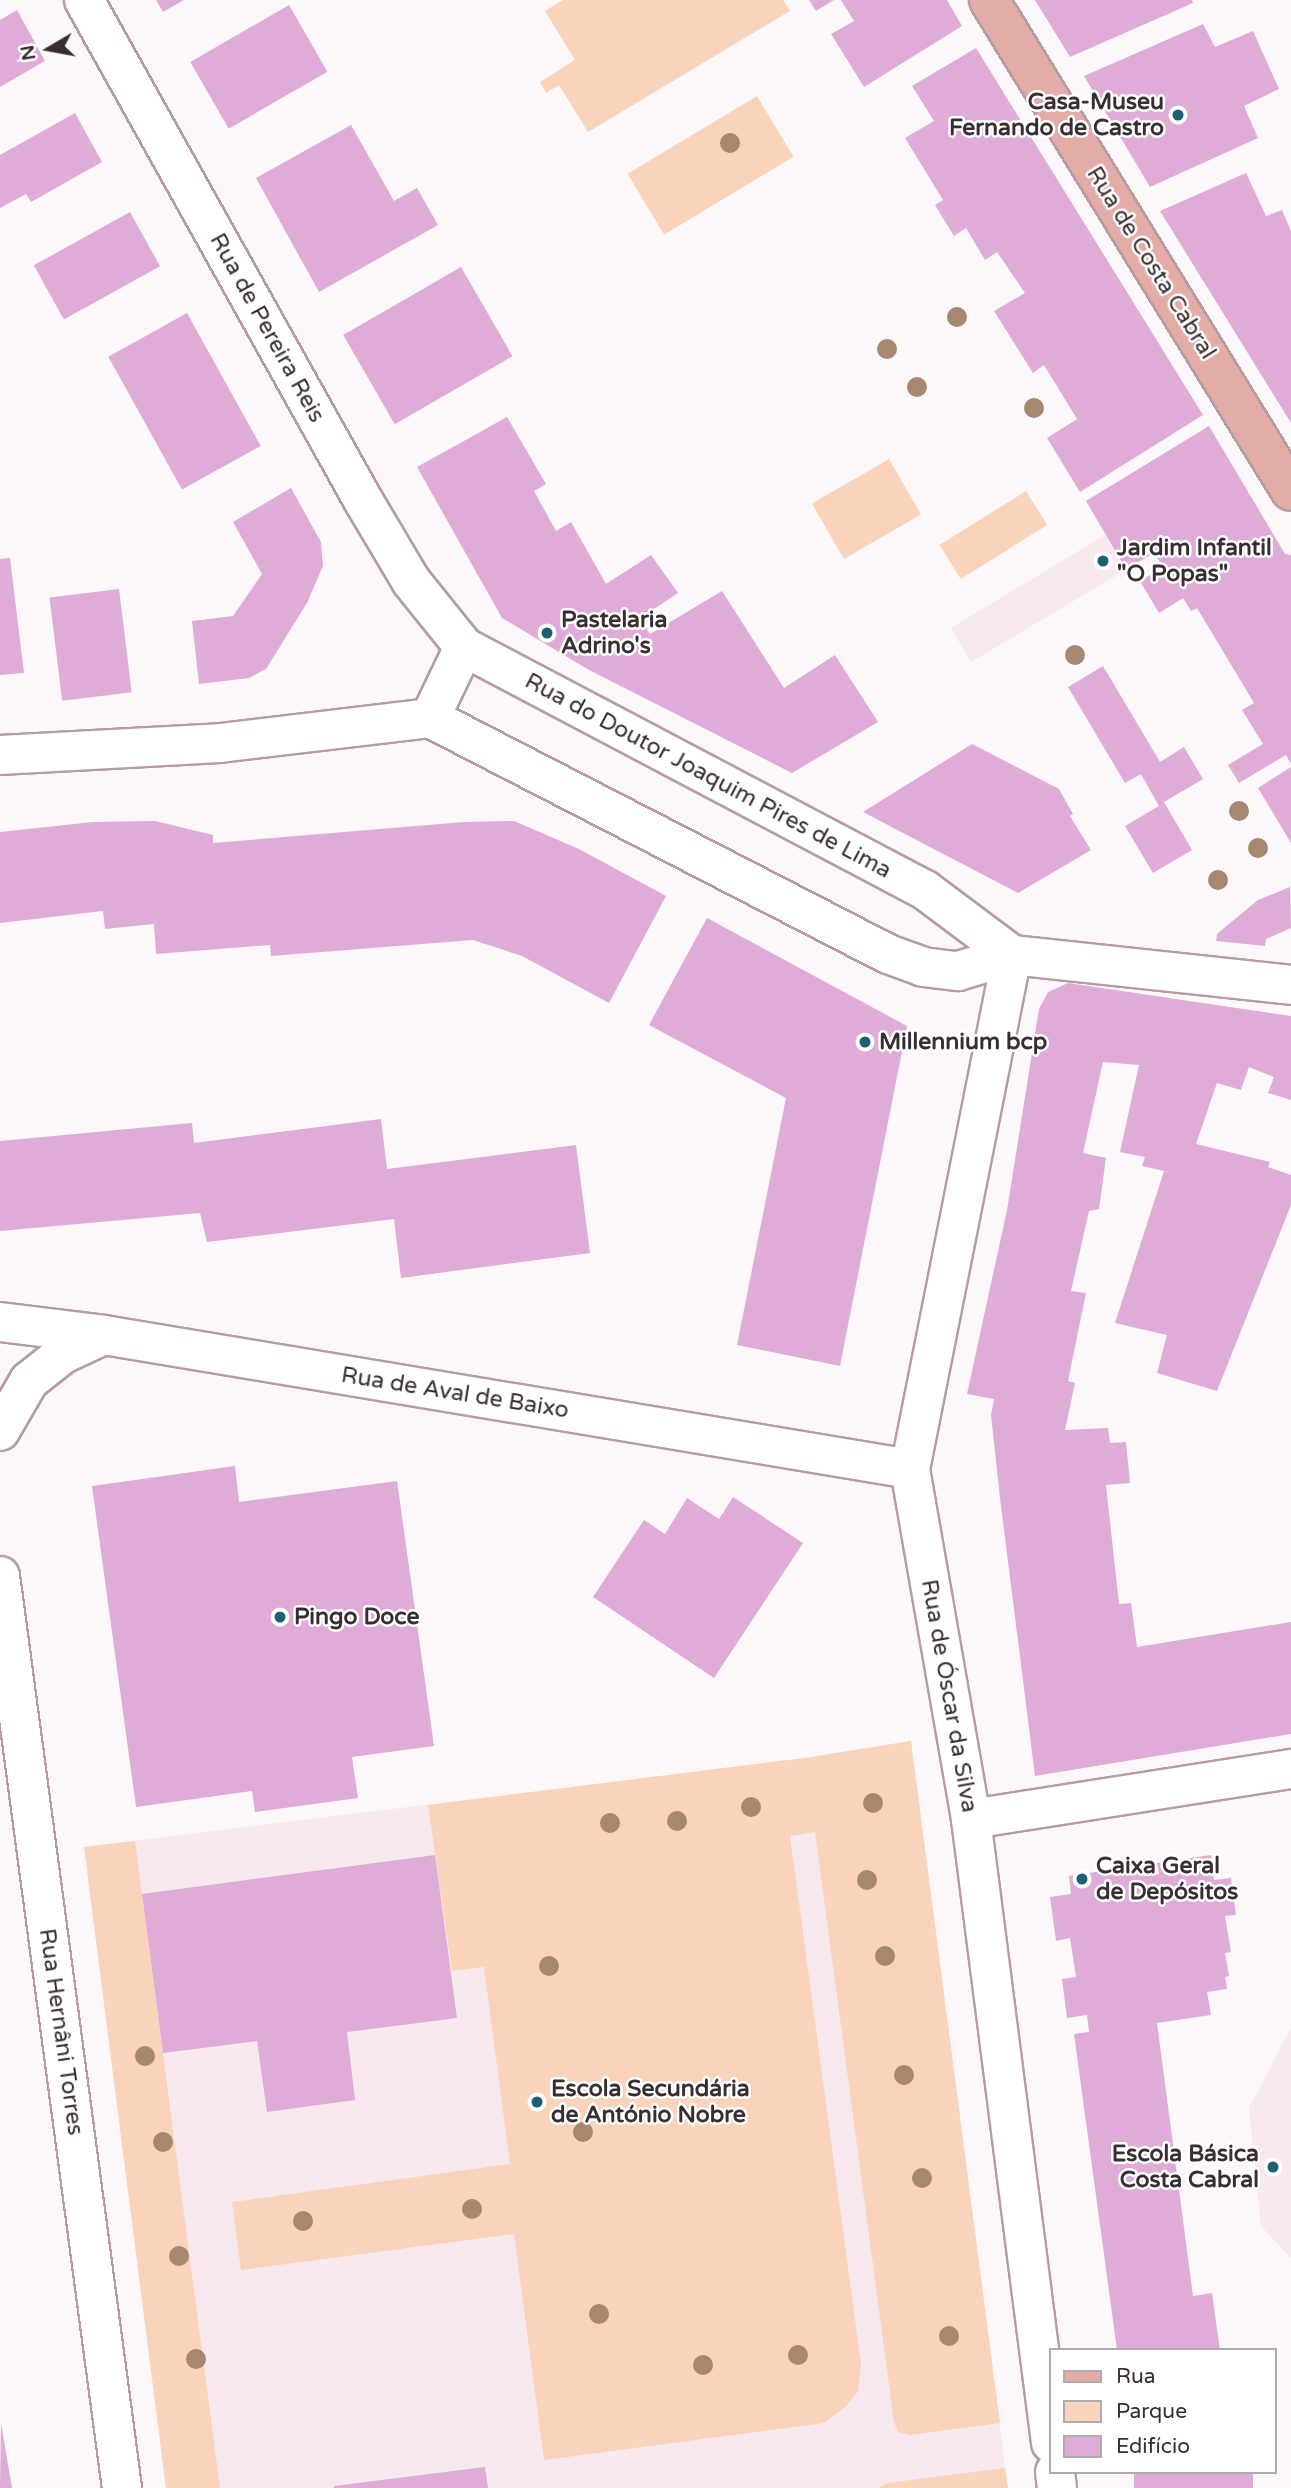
<!DOCTYPE html>
<meta charset="utf-8">
<style>
body{margin:0}
#map{position:relative;width:1291px;height:2488px;overflow:hidden;background:#fcf7f8;font-family:"Varela Round",sans-serif}
div>[style]{position:absolute}
.built>*{inset:0;background:#f7e9ed}
.green>*{inset:0;background:#f9d4bb;transform-origin:0 0}
.building>*{inset:0;background:#dfacd8;transform-origin:0 0}
.roads{filter:drop-shadow(2px 0 #b59ca3) drop-shadow(-2px 0 #b59ca3) drop-shadow(0 2px #b59ca3) drop-shadow(0 -2px #b59ca3)}
.minor>*{height:38px;margin:-19px;padding:0 19px;transform-origin:19px;border-radius:19px;background:#fff}
.major>*{height:38px;margin:-19px;padding:0 19px;transform-origin:19px;border-radius:19px;background:#e3aca6}
.trees>*{width:20px;height:20px;margin:-10px;border-radius:50%;background:#a68770}
.dots>*{width:19px;height:19px;translate:-50% -50%;box-sizing:border-box;border:4px solid #fff;border-radius:50%}
span{translate:-50% -50%;white-space:nowrap;text-align:center;line-height:1.15;-webkit-text-stroke:5px #fff;paint-order:stroke}
.poi-label{font-size:23px;color:#382e31;font-weight:700}
.right{translate:-100% -50%;text-align:right}
.left{translate:0 -50%;text-align:left}
.street-label{font-size:23px;color:#382e31}
.legend{position:absolute;left:1049px;top:2348px;width:228px;height:126px;box-sizing:border-box;background:#fff;border:2px solid #afabad;margin:0;padding:9px 12px;list-style:none;font-size:21px;color:#382e31}
.legend li{display:flex;align-items:center;gap:14px;height:35px}
.legend b{width:35px;border:2px solid #afabad}
.north{position:absolute;left:14px;top:14px;width:70px;height:70px;-webkit-text-stroke:5px #fff;paint-order:stroke;rotate:260deg;font-size:19px;font-weight:700;line-height:28px;text-align:center;color:#382e31}
.north::after{content:'';display:block;margin:auto;width:24px;height:32px;background:#382e31;clip-path:polygon(50% 0,100% 100%,50% 72%,0 100%)}
</style>
<div id="map">
<div class="built">
<div style="clip-path:polygon(1229px 460px,1246px 491px,1154px 553px,971px 662px,951px 628px)"></div>
<div style="clip-path:polygon(911px 1741px,1008px 2488px,166px 2488px,84px 1847px,805px 1758px)"></div>
<div style="clip-path:polygon(1291px 2028px,1291px 2258px,1261px 2226px,1249px 2108px)"></div>
</div>
<div class="green">
<div style="clip-path:polygon(563px 0,783px 0,790px 11px,588px 132px,559px 85px,546px 93px,540px 82px,575px 60px,545px 11px)"></div>
<div style="left:757px;top:96px;width:71px;height:151px;rotate:59deg"></div>
<div style="left:889px;top:459px;width:64px;height:89px;rotate:60deg"></div>
<div style="left:1026px;top:491px;width:40px;height:102px;rotate:58deg"></div>
<div style="clip-path:polygon(911px 1741px,1000px 2423px,910px 2435px,898px 2432px,894px 2422px,815px 1832px,790px 1836px,861px 2364px,858px 2391px,846px 2406px,824px 2423px,544px 2460px,514px 2234px,241px 2270px,232px 2202px,510px 2164px,484px 1967px,452px 1971px,428px 1805px,805px 1758px)"></div>
<div style="clip-path:polygon(135px 1841px,142px 1894px,220px 2488px,166px 2488px,84px 1847px)"></div>
<div style="clip-path:polygon(1005px 2468px,1008px 2488px,878px 2488px,887px 2483px)"></div>
</div>
<div class="building">
<div style="clip-path:polygon(156px 0,184px 0,163px 12px)"></div>
<div style="clip-path:polygon(809px 0,834px 0,816px 11px)"></div>
<div style="clip-path:polygon(841px 0,947px 0,962px 26px,864px 87px,831px 34px,854px 21px)"></div>
<div style="clip-path:polygon(1035px 0,1192px 0,1193px 3px,1070px 57px)"></div>
<div style="left:289px;top:5px;width:77px;height:114px;rotate:60deg"></div>
<div style="clip-path:polygon(17px 10px,45px 61px,0 87px,0 20px)"></div>
<div style="clip-path:polygon(1203px 24px,1215px 47px,1253px 31px,1279px 89px,1244px 106px,1258px 138px,1150px 187px,1084px 76px)"></div>
<div style="clip-path:polygon(976px 48px,1203px 415px,1080px 492px,1047px 438px,1077px 419px,1044px 365px,1033px 373px,994px 311px,1025px 293px,997px 252px,985px 260px,966px 228px,954px 236px,935px 205px,943px 200px,905px 138px,934px 121px,912px 86px)"></div>
<div style="clip-path:polygon(75px 113px,102px 162px,31px 202px,26px 194px,0 208px,0 155px)"></div>
<div style="clip-path:polygon(351px 125px,394px 201px,417px 188px,438px 225px,319px 292px,256px 178px)"></div>
<div style="clip-path:polygon(1246px 173px,1266px 216px,1282px 210px,1291px 231px,1291px 423px,1160px 211px)"></div>
<div style="left:130px;top:212px;width:62px;height:110px;rotate:61deg"></div>
<div style="left:461px;top:267px;width:103px;height:136px;rotate:60deg"></div>
<div style="left:187px;top:313px;width:152px;height:90px;rotate:61deg"></div>
<div style="clip-path:polygon(507px 417px,546px 484px,534px 491px,556px 531px,571px 522px,606px 584px,651px 555px,678px 593px,640px 618px,650px 634px,722px 591px,784px 688px,835px 655px,878px 722px,792px 773px,589px 670px,502px 618px,417px 467px)"></div>
<div style="clip-path:polygon(1209px 426px,1285px 554px,1291px 555px,1291px 764px,1286px 755px,1239px 783px,1228px 765px,1263px 744px,1242px 710px,1254px 703px,1197px 608px,1191px 611px,1183px 598px,1159px 613px,1140px 581px,1163px 567px,1154px 553px,1126px 569px,1086px 501px)"></div>
<div style="clip-path:polygon(291px 488px,321px 542px,323px 566px,307px 603px,266px 669px,249px 678px,199px 684px,192px 621px,233px 616px,262px 574px,233px 522px)"></div>
<div style="clip-path:polygon(10px 558px,24px 673px,0 675px,0 559px)"></div>
<div style="left:119px;top:589px;width:104px;height:70px;rotate:83deg"></div>
<div style="clip-path:polygon(1103px 666px,1160px 762px,1184px 747px,1203px 779px,1164px 802px,1192px 850px,1153px 873px,1125px 826px,1159px 806px,1141px 774px,1125px 783px,1068px 687px)"></div>
<div style="clip-path:polygon(972px 744px,1059px 789px,1073px 814px,1070px 816px,1091px 850px,1018px 893px,863px 812px)"></div>
<div style="clip-path:polygon(1291px 767px,1291px 843px,1258px 788px)"></div>
<div style="clip-path:polygon(155px 821px,213px 835px,213px 843px,464px 822px,514px 821px,579px 849px,666px 896px,609px 1003px,522px 956px,473px 940px,271px 956px,270px 945px,156px 954px,154px 924px,105px 929px,103px 911px,0 923px,0 832px,93px 822px)"></div>
<div style="clip-path:polygon(1290px 887px,1291px 928px,1266px 939px,1265px 946px,1216px 941px,1217px 934px,1258px 900px)"></div>
<div style="clip-path:polygon(707px 918px,907px 1026px,840px 1366px,737px 1345px,786px 1098px,649px 1025px)"></div>
<div style="clip-path:polygon(1068px 983px,1291px 1016px,1291px 1100px,1268px 1093px,1274px 1077px,1249px 1067px,1241px 1090px,1217px 1083px,1196px 1144px,1270px 1162px,1268px 1167px,1291px 1175px,1291px 1205px,1217px 1391px,1157px 1373px,1167px 1335px,1115px 1323px,1164px 1171px,1142px 1166px,1145px 1157px,1120px 1152px,1139px 1065px,1103px 1062px,1083px 1153px,1106px 1158px,1099px 1209px,1089px 1211px,1071px 1291px,1086px 1293px,1068px 1381px,1075px 1383px,1065px 1430px,1108px 1428px,1110px 1443px,1126px 1442px,1130px 1483px,1106px 1485px,1119px 1604px,1131px 1603px,1137px 1647px,1291px 1622px,1291px 1734px,1035px 1776px,1000px 1498px,991px 1415px,994px 1399px,967px 1394px,1007px 1210px,1039px 1009px,1048px 992px)"></div>
<div style="clip-path:polygon(381px 1119px,387px 1169px,576px 1145px,590px 1253px,401px 1278px,394px 1219px,207px 1242px,200px 1213px,0 1231px,0 1141px,192px 1123px,194px 1143px)"></div>
<div style="clip-path:polygon(235px 1466px,239px 1502px,397px 1481px,434px 1746px,352px 1757px,358px 1798px,255px 1812px,252px 1791px,136px 1807px,92px 1486px)"></div>
<div style="clip-path:polygon(733px 1497px,803px 1543px,714px 1678px,593px 1597px,644px 1520px,665px 1534px,687px 1498px,719px 1519px)"></div>
<div style="clip-path:polygon(435px 1855px,457px 2018px,347px 2032px,355px 2100px,267px 2112px,257px 2041px,163px 2053px,142px 1894px)"></div>
<div style="clip-path:polygon(1211px 1855px,1214px 1880px,1231px 1878px,1236px 1915px,1225px 1916px,1231px 1952px,1225px 1953px,1229px 1976px,1225px 1977px,1227px 1989px,1207px 1992px,1211px 2015px,1157px 2023px,1193px 2296px,1212px 2293px,1220px 2350px,1117px 2350px,1074px 2034px,1089px 2032px,1087px 2015px,1067px 2018px,1062px 1979px,1076px 1977px,1070px 1938px,1056px 1941px,1050px 1897px,1071px 1894px,1069px 1876px,1141px 1865px,1143px 1876px,1159px 1874px,1157px 1863px)"></div>
<div style="clip-path:polygon(1px 2423px,12px 2488px,0 2488px)"></div>
<div style="clip-path:polygon(485px 2467px,488px 2488px,334px 2488px,334px 2486px)"></div>
<div style="left:1134px;top:2472px;width:119px;height:16px"></div>
</div>
<div class="roads">
<div class="minor">
<div style="left:84px;top:0;width:573px;rotate:60.84deg"></div>
<div style="left:363px;top:500px;width:94px;rotate:59.3deg"></div>
<div style="left:411px;top:581px;width:85px;rotate:51.2deg"></div>
<div style="left:464px;top:647px;width:521px;rotate:27.79deg"></div>
<div style="left:925px;top:890px;width:109px;rotate:36.8deg"></div>
<div style="left:1012px;top:955px;width:524px;rotate:101.22deg"></div>
<div style="left:910px;top:1469px;width:355px;rotate:80.1deg"></div>
<div style="left:971px;top:1819px;width:629px;rotate:82.69deg"></div>
<div style="left:430px;top:718px;width:79px;rotate:-64.4deg"></div>
<div style="left:0;top:755px;width:220px;rotate:-3.1deg"></div>
<div style="left:220px;top:743px;width:211px;rotate:-6.8deg"></div>
<div style="left:430px;top:718px;width:515px;rotate:27.26deg"></div>
<div style="left:888px;top:954px;width:37px;rotate:20deg"></div>
<div style="left:923px;top:967px;width:35px;rotate:7deg"></div>
<div style="left:958px;top:971px;width:56px;rotate:-16.5deg"></div>
<div style="left:1012px;top:955px;width:281px;rotate:6.1deg"></div>
<div style="left:0;top:1322px;width:105px;rotate:7.1deg"></div>
<div style="left:104px;top:1335px;width:817px;rotate:9.44deg"></div>
<div style="left:0;top:1431px;width:58px;rotate:-59.9deg"></div>
<div style="left:29px;top:1381px;width:43px;rotate:-38.5deg"></div>
<div style="left:63px;top:1354px;width:45px;rotate:-24.9deg"></div>
<div style="left:0;top:1576px;width:920px;rotate:82.38deg"></div>
<div style="left:971px;top:1819px;width:324px;rotate:-8.9deg"></div>
<div style="left:1055px;top:2472px;width:16px;rotate:83deg"></div>
</div>
<div class="major">
<div style="left:989px;top:0;width:576px;rotate:58.41deg"></div>
</div>
</div>
<div class="trees">
<div style="left:730px;top:143px"></div>
<div style="left:957px;top:317px"></div>
<div style="left:887px;top:349px"></div>
<div style="left:917px;top:387px"></div>
<div style="left:1034px;top:408px"></div>
<div style="left:1075px;top:655px"></div>
<div style="left:1239px;top:811px"></div>
<div style="left:1258px;top:848px"></div>
<div style="left:1218px;top:880px"></div>
<div style="left:873px;top:1803px"></div>
<div style="left:751px;top:1807px"></div>
<div style="left:677px;top:1821px"></div>
<div style="left:610px;top:1823px"></div>
<div style="left:867px;top:1880px"></div>
<div style="left:885px;top:1956px"></div>
<div style="left:549px;top:1966px"></div>
<div style="left:145px;top:2056px"></div>
<div style="left:904px;top:2075px"></div>
<div style="left:583px;top:2132px"></div>
<div style="left:163px;top:2142px"></div>
<div style="left:922px;top:2178px"></div>
<div style="left:472px;top:2209px"></div>
<div style="left:303px;top:2221px"></div>
<div style="left:179px;top:2256px"></div>
<div style="left:599px;top:2314px"></div>
<div style="left:949px;top:2336px"></div>
<div style="left:798px;top:2355px"></div>
<div style="left:196px;top:2359px"></div>
<div style="left:703px;top:2365px"></div>
</div>
<div class="dots">
<div style="left:1178px;top:115px;background:#1c6173"></div>
<div style="left:1103px;top:561px;background:#1c6173"></div>
<div style="left:547px;top:633px;background:#1c6173"></div>
<div style="left:865px;top:1042px;background:#1c6173"></div>
<div style="left:280px;top:1617px;background:#1c6173"></div>
<div style="left:1082px;top:1879px;background:#1c6173"></div>
<div style="left:537px;top:2102px;background:#1c6173"></div>
<div style="left:1273px;top:2167px;background:#1c6173"></div>
</div>
<div class="poi-label">
<span class="right" style="left:1164px;top:115px">Casa-Museu<br>Fernando de Castro</span>
<span class="left" style="left:1117px;top:561px">Jardim Infantil<br>"O Popas"</span>
<span class="left" style="left:561px;top:633px">Pastelaria<br>Adrino's</span>
<span class="left" style="left:879px;top:1042px">Millennium bcp</span>
<span class="left" style="left:294px;top:1617px">Pingo Doce</span>
<span class="left" style="left:1096px;top:1879px">Caixa Geral<br>de Depósitos</span>
<span class="left" style="left:551px;top:2102px">Escola Secundária<br>de António Nobre</span>
<span class="right" style="left:1259px;top:2167px">Escola Básica<br>Costa Cabral</span>
</div>
<div class="street-label">
<span style="left:1151px;top:263px;rotate:58deg">Rua de Costa Cabral</span>
<span style="left:267px;top:328px;rotate:61deg">Rua de Pereira Reis</span>
<span style="left:708px;top:776px;rotate:28deg">Rua do Doutor Joaquim Pires de Lima</span>
<span style="left:455px;top:1393px;rotate:9deg">Rua de Aval de Baixo</span>
<span style="left:949px;top:1696px;rotate:80deg">Rua de Óscar da Silva</span>
<span style="left:61px;top:2032px;rotate:82deg">Rua Hernâni Torres</span>
</div>
<ul class="legend">
<li><b style="height:9px;background:#e3aca6"></b>Rua</li>
<li><b style="height:19px;background:#f9d4bb"></b>Parque</li>
<li><b style="height:19px;background:#dfacd8"></b>Edifício</li>
</ul>
<div class="north">N</div>
</div>
